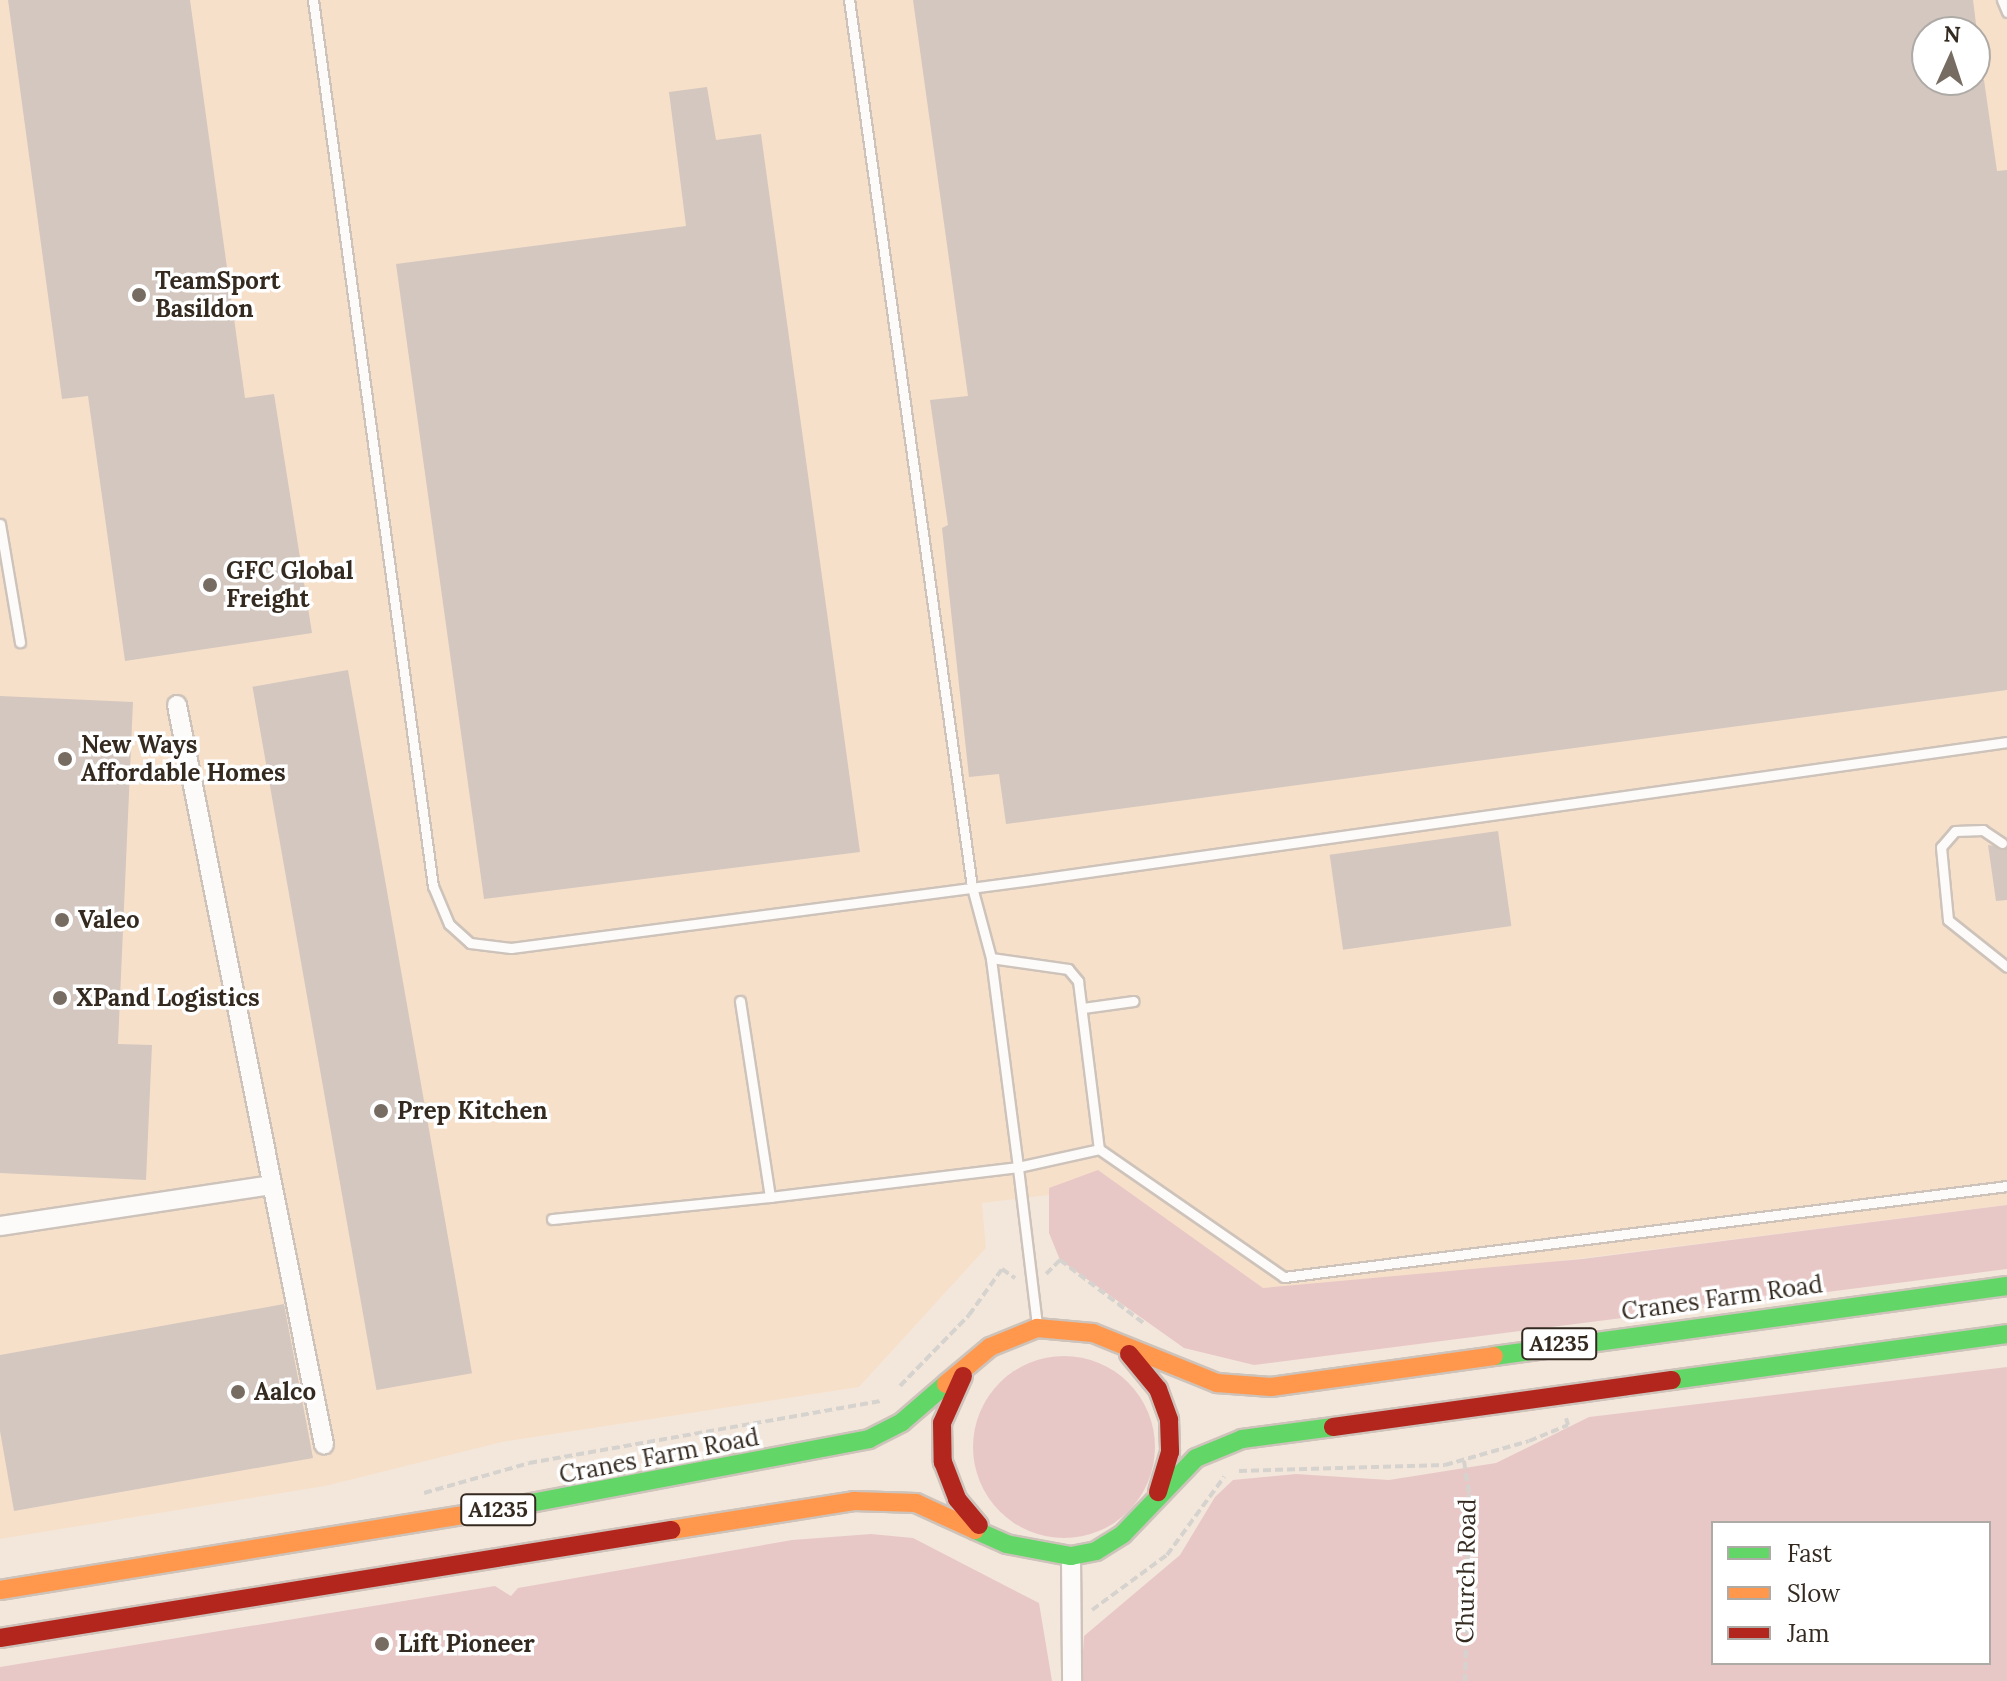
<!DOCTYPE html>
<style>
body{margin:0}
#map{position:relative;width:2007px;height:1681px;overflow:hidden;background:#f3e7dc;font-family:Lora,serif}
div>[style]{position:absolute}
.built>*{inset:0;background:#f7e0ca}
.green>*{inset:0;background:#e8c8c6}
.round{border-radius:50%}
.building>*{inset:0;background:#d3c7bf;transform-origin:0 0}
.path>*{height:4px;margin-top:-2px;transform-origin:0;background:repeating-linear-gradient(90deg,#d6d3cf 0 8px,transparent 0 12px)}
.roads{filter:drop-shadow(2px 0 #cdc3ba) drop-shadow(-2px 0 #cdc3ba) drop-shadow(0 2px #cdc3ba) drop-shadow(0 -2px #cdc3ba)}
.lane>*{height:9px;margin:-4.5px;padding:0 4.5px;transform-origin:4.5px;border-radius:4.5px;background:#fdfbfa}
.street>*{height:18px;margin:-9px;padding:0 9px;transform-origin:9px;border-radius:9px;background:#fdfbfa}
.fast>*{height:18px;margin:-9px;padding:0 9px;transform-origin:9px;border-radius:9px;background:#63d668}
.slow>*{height:18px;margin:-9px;padding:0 9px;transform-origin:9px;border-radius:9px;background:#ff974d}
.jam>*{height:18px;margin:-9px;padding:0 9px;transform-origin:9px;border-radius:9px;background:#b3261e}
.dots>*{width:22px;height:22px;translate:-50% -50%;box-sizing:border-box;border:4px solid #fff;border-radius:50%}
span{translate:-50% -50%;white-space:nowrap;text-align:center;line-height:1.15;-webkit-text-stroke:7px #fff;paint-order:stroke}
.shield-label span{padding:2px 6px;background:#fff;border:2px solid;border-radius:6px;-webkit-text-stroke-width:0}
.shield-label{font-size:22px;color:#342a20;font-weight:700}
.poi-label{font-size:24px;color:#342a20;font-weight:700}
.left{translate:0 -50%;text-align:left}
.street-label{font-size:24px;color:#342a20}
.legend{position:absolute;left:1711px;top:1521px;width:280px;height:144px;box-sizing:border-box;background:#fff;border:2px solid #aeaaa6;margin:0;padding:10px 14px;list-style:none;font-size:24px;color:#342a20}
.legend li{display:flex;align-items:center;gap:16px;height:40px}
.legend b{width:40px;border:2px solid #aeaaa6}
.north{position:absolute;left:1911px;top:16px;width:80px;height:80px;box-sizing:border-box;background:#fff;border:2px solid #aeaaa6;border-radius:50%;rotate:3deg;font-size:22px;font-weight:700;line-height:32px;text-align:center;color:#342a20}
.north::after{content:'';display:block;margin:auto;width:28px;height:36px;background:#776c62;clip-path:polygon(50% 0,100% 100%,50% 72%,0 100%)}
</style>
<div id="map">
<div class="built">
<div style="clip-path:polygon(evenodd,0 0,2007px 0,2007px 1205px,1249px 1300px,1106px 1188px,982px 1203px,986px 1248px,859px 1387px,502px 1442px,325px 1486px,0 1539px,0 0,1927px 32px,1975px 32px,1975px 80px,1927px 80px,1927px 32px)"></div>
</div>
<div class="green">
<div style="clip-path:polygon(1098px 1170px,1263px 1288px,1582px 1259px,2007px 1205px,2007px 1269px,1254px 1365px,1184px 1348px,1060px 1260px,1049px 1233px,1049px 1188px)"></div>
<div class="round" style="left:973px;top:1356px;width:182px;height:182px"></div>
<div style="clip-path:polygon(evenodd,2007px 1367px,2007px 1681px,1081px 1681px,1084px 1636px,1180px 1555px,1215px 1497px,1233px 1480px,1296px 1474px,1389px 1480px,1496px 1463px,1589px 1417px,2007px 1367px,1713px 1523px,1989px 1523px,1989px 1663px,1713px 1663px,1713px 1523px)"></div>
<div style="clip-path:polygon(871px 1534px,913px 1538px,1039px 1603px,1052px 1681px,0 1681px,0 1667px,495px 1586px,511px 1596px,518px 1588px,792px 1540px)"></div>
</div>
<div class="building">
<div style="clip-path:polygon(8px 0,190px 0,245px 398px,274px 394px,312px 633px,125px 661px,88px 396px,62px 399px)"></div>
<div style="clip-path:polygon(913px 0,1973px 0,1977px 32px,1927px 32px,1927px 80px,1984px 80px,1997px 171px,2007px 170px,2007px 690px,1006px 824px,999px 774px,969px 777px,942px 528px,948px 525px,930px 400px,968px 396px)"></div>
<div style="clip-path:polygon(707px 87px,716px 140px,761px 134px,860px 852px,484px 899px,396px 264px,686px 226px,669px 92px)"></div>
<div style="left:348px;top:670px;width:714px;height:97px;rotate:80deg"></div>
<div style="clip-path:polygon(0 696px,133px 702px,118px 1044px,152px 1045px,146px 1180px,0 1173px)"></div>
<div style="left:1498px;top:831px;width:96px;height:170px;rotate:82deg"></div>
<div style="clip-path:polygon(1988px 845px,2007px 848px,2007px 900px,1996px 901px)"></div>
<div style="clip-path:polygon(284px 1304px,313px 1458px,14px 1511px,0 1431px,0 1355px)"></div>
</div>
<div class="path">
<div style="left:1046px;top:1274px;width:20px;rotate:-45deg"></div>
<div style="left:1060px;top:1260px;width:106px;rotate:37deg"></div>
<div style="left:900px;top:1386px;width:99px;rotate:-45.8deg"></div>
<div style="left:969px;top:1315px;width:57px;rotate:-54.3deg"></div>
<div style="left:1002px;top:1269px;width:16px;rotate:35deg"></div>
<div style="left:1464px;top:1461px;width:33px;rotate:81deg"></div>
<div style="left:1469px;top:1494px;width:187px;rotate:91.2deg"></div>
<div style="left:1239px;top:1471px;width:206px;rotate:-1.7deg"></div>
<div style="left:1445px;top:1465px;width:87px;rotate:-15.9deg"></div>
<div style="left:1529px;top:1441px;width:42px;rotate:-22.3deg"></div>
<div style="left:1568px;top:1425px;width:7px;rotate:-106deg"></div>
<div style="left:424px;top:1493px;width:109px;rotate:-15.9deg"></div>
<div style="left:529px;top:1463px;width:357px;rotate:-10deg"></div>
<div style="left:1092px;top:1610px;width:93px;rotate:-36.3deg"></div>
<div style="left:1167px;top:1555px;width:97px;rotate:-53.8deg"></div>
</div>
<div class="roads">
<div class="lane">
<div style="left:313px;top:0;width:894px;rotate:82.29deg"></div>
<div style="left:433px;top:886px;width:41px;rotate:67.2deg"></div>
<div style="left:449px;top:924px;width:28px;rotate:42deg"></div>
<div style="left:470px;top:943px;width:41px;rotate:7deg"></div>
<div style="left:511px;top:948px;width:517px;rotate:-7.44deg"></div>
<div style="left:1024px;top:881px;width:993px;rotate:-8.05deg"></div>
<div style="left:2002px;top:0;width:13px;rotate:67deg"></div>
<div style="left:0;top:524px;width:120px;rotate:80.4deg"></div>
<div style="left:2002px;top:843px;width:23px;rotate:-146deg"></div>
<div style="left:1983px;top:830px;width:28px;rotate:178deg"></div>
<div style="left:1955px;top:831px;width:21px;rotate:131deg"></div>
<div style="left:1941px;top:847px;width:73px;rotate:84.5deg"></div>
<div style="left:1948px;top:920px;width:75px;rotate:38.5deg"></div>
<div style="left:991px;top:958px;width:78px;rotate:8.1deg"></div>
<div style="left:1068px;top:969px;width:16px;rotate:50deg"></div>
<div style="left:1078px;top:981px;width:169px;rotate:82.9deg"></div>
<div style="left:740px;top:1001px;width:198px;rotate:81.3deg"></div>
<div style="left:770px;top:1197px;width:250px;rotate:-6.9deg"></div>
<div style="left:1018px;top:1167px;width:211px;rotate:-97.4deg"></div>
<div style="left:991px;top:958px;width:73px;rotate:-105deg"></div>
<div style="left:972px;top:887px;width:895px;rotate:-97.89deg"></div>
<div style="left:1083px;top:1008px;width:51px;rotate:-7.8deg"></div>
<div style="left:552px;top:1219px;width:219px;rotate:-5.8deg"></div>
<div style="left:1037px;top:1325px;width:159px;rotate:-96.9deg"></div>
<div style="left:1018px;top:1167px;width:83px;rotate:-12.5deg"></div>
<div style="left:1099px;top:1149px;width:225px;rotate:34.7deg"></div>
<div style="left:1284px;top:1277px;width:729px;rotate:-7.17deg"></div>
</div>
<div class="street">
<div style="left:177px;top:705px;width:754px;rotate:78.76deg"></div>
<div style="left:0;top:1226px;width:275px;rotate:-8.6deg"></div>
<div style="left:1071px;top:1556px;width:125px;rotate:89.5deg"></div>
</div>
<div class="fast">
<div style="left:1494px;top:1356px;width:518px;rotate:-7.77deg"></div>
<div style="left:1672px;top:1380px;width:338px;rotate:-7.8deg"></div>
<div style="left:478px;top:1513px;width:398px;rotate:-10.7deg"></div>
<div style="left:869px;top:1439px;width:37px;rotate:-27deg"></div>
<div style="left:902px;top:1422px;width:58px;rotate:-40.8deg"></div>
<div style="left:975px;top:1530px;width:34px;rotate:24deg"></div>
<div style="left:1006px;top:1544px;width:66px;rotate:10.5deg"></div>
<div style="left:1071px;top:1556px;width:25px;rotate:-11deg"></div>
<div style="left:1096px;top:1551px;width:32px;rotate:-32deg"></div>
<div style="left:1123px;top:1534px;width:105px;rotate:-46.2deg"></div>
<div style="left:1196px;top:1458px;width:50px;rotate:-22.4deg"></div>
<div style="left:1242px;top:1439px;width:92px;rotate:-7.5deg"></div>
</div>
<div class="slow">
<div style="left:946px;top:1384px;width:57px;rotate:-40.1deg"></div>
<div style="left:990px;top:1347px;width:51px;rotate:-22deg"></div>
<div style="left:1037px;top:1328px;width:56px;rotate:5.1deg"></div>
<div style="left:1093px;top:1333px;width:134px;rotate:22deg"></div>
<div style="left:1217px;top:1383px;width:54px;rotate:4.2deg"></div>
<div style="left:1271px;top:1387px;width:225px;rotate:-7.9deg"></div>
<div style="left:671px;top:1530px;width:185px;rotate:-9deg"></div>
<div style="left:854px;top:1501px;width:62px;rotate:1.8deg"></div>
<div style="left:916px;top:1503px;width:65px;rotate:24.6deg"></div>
<div style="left:0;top:1590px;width:484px;rotate:-9.2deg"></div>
</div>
<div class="jam">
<div style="left:1129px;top:1354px;width:45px;rotate:50.4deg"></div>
<div style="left:1158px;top:1389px;width:33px;rotate:70deg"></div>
<div style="left:1169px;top:1420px;width:32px;rotate:88deg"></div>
<div style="left:1170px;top:1452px;width:42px;rotate:106.7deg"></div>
<div style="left:963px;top:1376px;width:51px;rotate:114.1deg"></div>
<div style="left:942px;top:1423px;width:39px;rotate:89deg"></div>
<div style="left:943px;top:1462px;width:40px;rotate:69deg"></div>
<div style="left:957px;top:1499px;width:34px;rotate:50deg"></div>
<div style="left:1333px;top:1427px;width:342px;rotate:-7.9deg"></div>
<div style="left:0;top:1638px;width:680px;rotate:-9.14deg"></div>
</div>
</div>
<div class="dots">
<div style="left:139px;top:295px;background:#776c62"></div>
<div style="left:210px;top:585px;background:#776c62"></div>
<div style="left:65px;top:759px;background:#776c62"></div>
<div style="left:62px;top:920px;background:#776c62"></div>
<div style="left:60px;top:998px;background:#776c62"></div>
<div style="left:381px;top:1111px;background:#776c62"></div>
<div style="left:238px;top:1392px;background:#776c62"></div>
<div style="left:382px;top:1644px;background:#776c62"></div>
</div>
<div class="shield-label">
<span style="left:1559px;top:1344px">A1235</span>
<span style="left:498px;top:1510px">A1235</span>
</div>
<div class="poi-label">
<span class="left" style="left:155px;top:295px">TeamSport<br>Basildon</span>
<span class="left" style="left:226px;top:585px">GFC Global<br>Freight</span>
<span class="left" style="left:81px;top:759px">New Ways<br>Affordable Homes</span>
<span class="left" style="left:78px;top:920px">Valeo</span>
<span class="left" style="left:76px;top:998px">XPand Logistics</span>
<span class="left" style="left:397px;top:1111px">Prep Kitchen</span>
<span class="left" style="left:254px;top:1392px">Aalco</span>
<span class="left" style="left:398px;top:1644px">Lift Pioneer</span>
</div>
<div class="street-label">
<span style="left:1722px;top:1298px;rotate:-8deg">Cranes Farm Road</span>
<span style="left:659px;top:1456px;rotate:-11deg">Cranes Farm Road</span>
<span style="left:1466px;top:1571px;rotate:-89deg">Church Road</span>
</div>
<ul class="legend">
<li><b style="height:10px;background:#63d668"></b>Fast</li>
<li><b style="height:10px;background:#ff974d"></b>Slow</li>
<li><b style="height:10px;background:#b3261e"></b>Jam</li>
</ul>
<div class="north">N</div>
</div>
